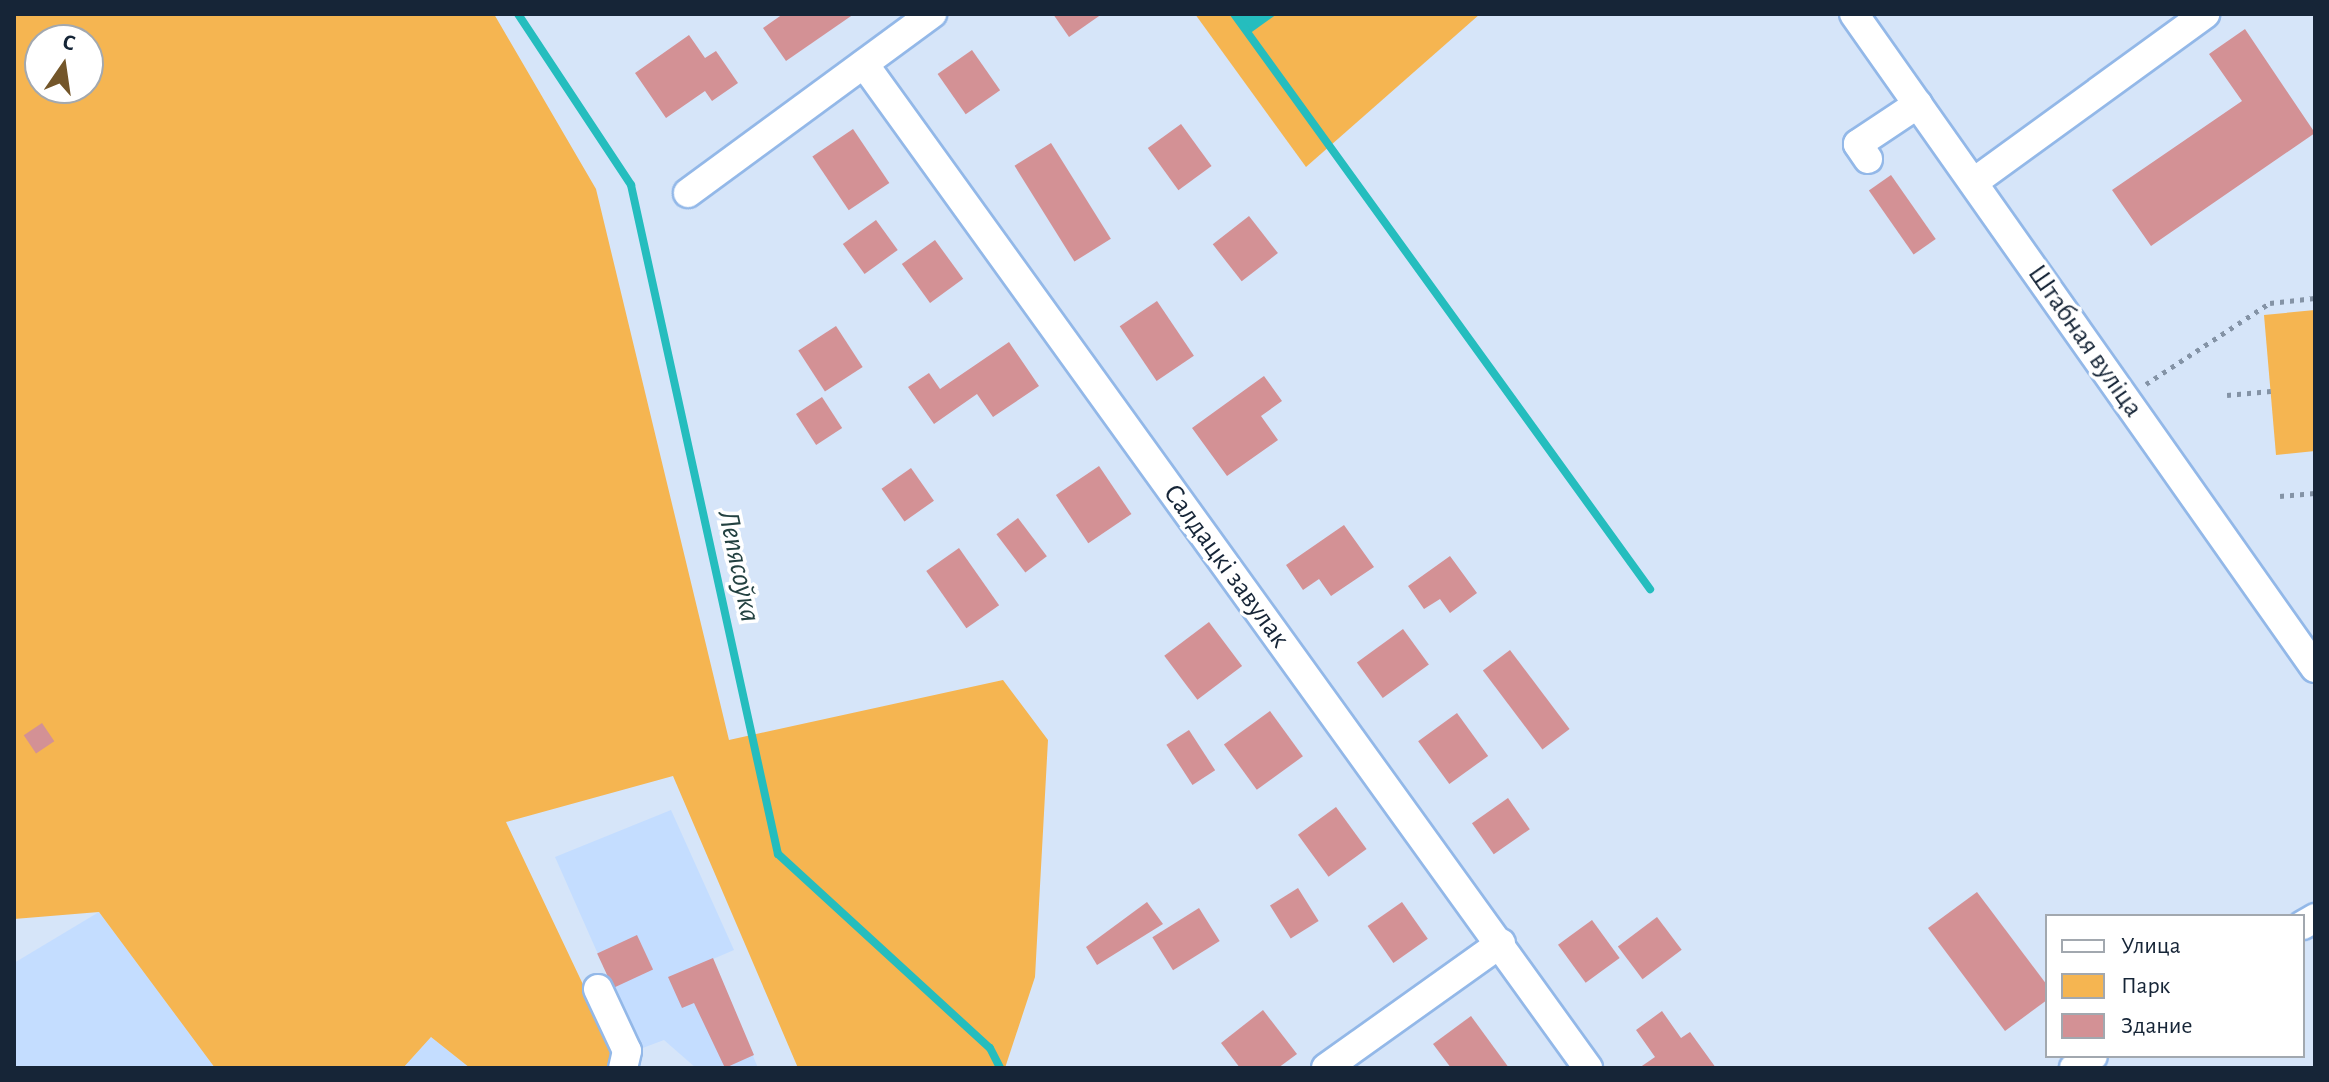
<!DOCTYPE html>
<meta charset="utf-8">
<style>
body{margin:0}
#map{position:relative;width:2329px;height:1082px;overflow:hidden;background:#d6e5f9;font-family:"Alegreya Sans",sans-serif}
div>[style]{position:absolute}
.built>*{inset:0;background:#c4ddff}
.green>*{inset:0;background:#f5b551}
.water>*{inset:0;background:#25bdbe}
.stream>*{height:8px;margin:-4px;padding:0 4px;transform-origin:4px;border-radius:4px;background:#25bdbe}
.building>*{inset:0;background:#d39195;transform-origin:0 0}
.path>*{height:5px;margin-top:-2.5px;transform-origin:0;background:repeating-linear-gradient(90deg,#8493a6 0 4px,transparent 0 10px)}
.roads{filter:drop-shadow(2px 0 #93b8e8) drop-shadow(-2px 0 #93b8e8) drop-shadow(0 2px #93b8e8) drop-shadow(0 -2px #93b8e8)}
.minor>*{height:28px;margin:-14px;padding:0 14px;transform-origin:14px;border-radius:14px;background:#fff}
span{translate:-50% -50%;white-space:nowrap;text-align:center;line-height:1.15;-webkit-text-stroke:7px #fff;paint-order:stroke}
.street-label{font-size:28px;color:#162537}
.water-label{font-size:30px;color:#234141;font-style:italic}
.frame{position:absolute;inset:0;border:16px solid #162537;pointer-events:none}
.legend{position:absolute;left:2045px;top:914px;width:260px;height:144px;box-sizing:border-box;background:#fff;border:2px solid #a2a8af;margin:0;padding:10px 14px;list-style:none;font-size:24px;color:#162537}
.legend li{display:flex;align-items:center;gap:16px;height:40px}
.legend b{width:40px;border:2px solid #a2a8af}
.north{position:absolute;left:24px;top:24px;width:80px;height:80px;box-sizing:border-box;background:#fff;border:2px solid #a2a8af;border-radius:50%;rotate:13deg;font-size:22px;font-weight:700;line-height:32px;text-align:center;color:#162537}
.north::after{content:'';display:block;margin:auto;width:28px;height:36px;background:#73562a;clip-path:polygon(50% 0,100% 100%,50% 72%,0 100%)}
</style>
<div id="map">
<div class="built">
<div style="clip-path:polygon(671px 810px,734px 950px,713px 959px,758px 1068px,696px 1068px,664px 1040px,640px 1049px,555px 857px)"></div>
<div style="clip-path:polygon(99px 912px,215px 1068px,14px 1068px,14px 963px)"></div>
<div style="clip-path:polygon(431px 1037px,470px 1068px,403px 1068px)"></div>
</div>
<div class="green">
<div style="clip-path:polygon(evenodd,14px 14px,494px 14px,596px 189px,729px 740px,1003px 680px,1048px 740px,1035px 977px,1005px 1068px,798px 1068px,673px 776px,506px 822px,616px 1054px,612px 1068px,470px 1068px,431px 1037px,403px 1068px,215px 1068px,99px 912px,14px 919px,14px 14px,40px 40px,88px 40px,88px 88px,40px 88px,40px 40px)"></div>
<div style="clip-path:polygon(1195px 14px,1480px 14px,1306px 167px)"></div>
<div style="clip-path:polygon(2315px 310px,2315px 451px,2276px 455px,2264px 315px)"></div>
</div>
<div class="water">
<div style="clip-path:polygon(1234px 14px,1277px 14px,1249px 34px)"></div>
</div>
<div class="stream">
<div style="left:518px;top:14px;width:205px;rotate:56.5deg"></div>
<div style="left:631px;top:185px;width:685px;rotate:77.61deg"></div>
<div style="left:778px;top:854px;width:287px;rotate:42.5deg"></div>
<div style="left:990px;top:1048px;width:22px;rotate:63deg"></div>
<div style="left:1234px;top:14px;width:710px;rotate:54.12deg"></div>
</div>
<div class="building">
<div style="clip-path:polygon(783px 14px,854px 14px,786px 61px,763px 28px)"></div>
<div style="clip-path:polygon(1053px 14px,1102px 14px,1069px 37px)"></div>
<div style="clip-path:polygon(2245px 29px,2315px 133px,2151px 246px,2112px 190px,2242px 101px,2209px 54px)"></div>
<div style="clip-path:polygon(689px 35px,705px 58px,716px 51px,738px 83px,712px 101px,705px 91px,666px 118px,635px 73px)"></div>
<div style="left:972px;top:50px;width:49px;height:42px;rotate:55deg"></div>
<div style="left:1181px;top:124px;width:52px;height:41px;rotate:54deg"></div>
<div style="left:853px;top:129px;width:65px;height:49px;rotate:56deg"></div>
<div style="left:1051px;top:143px;width:113px;height:43px;rotate:58deg"></div>
<div style="left:1891px;top:175px;width:78px;height:27px;rotate:55deg"></div>
<div style="left:1249px;top:216px;width:47px;height:46px;rotate:52deg"></div>
<div style="left:876px;top:220px;width:37px;height:41px;rotate:54deg"></div>
<div style="left:935px;top:240px;width:48px;height:41px;rotate:54deg"></div>
<div style="left:1157px;top:301px;width:66px;height:45px;rotate:56deg"></div>
<div style="left:836px;top:326px;width:49px;height:45px;rotate:57deg"></div>
<div style="clip-path:polygon(1009px 342px,1039px 386px,993px 417px,977px 394px,934px 424px,908px 387px,929px 373px,940px 389px)"></div>
<div style="clip-path:polygon(1264px 376px,1282px 401px,1261px 416px,1278px 440px,1227px 476px,1192px 428px)"></div>
<div style="left:822px;top:397px;width:37px;height:31px;rotate:57deg"></div>
<div style="left:1099px;top:466px;width:58px;height:52px;rotate:56deg"></div>
<div style="left:911px;top:468px;width:40px;height:36px;rotate:55deg"></div>
<div style="left:1018px;top:518px;width:48px;height:27px;rotate:53deg"></div>
<div style="clip-path:polygon(1344px 525px,1374px 567px,1331px 596px,1319px 579px,1303px 590px,1286px 565px)"></div>
<div style="left:959px;top:548px;width:70px;height:40px;rotate:55deg"></div>
<div style="clip-path:polygon(1450px 556px,1477px 593px,1450px 613px,1440px 599px,1424px 609px,1408px 586px)"></div>
<div style="left:1209px;top:622px;width:55px;height:56px;rotate:53deg"></div>
<div style="left:1403px;top:629px;width:44px;height:57px;rotate:54deg"></div>
<div style="left:1510px;top:650px;width:99px;height:34px;rotate:53deg"></div>
<div style="left:1270px;top:711px;width:56px;height:57px;rotate:54deg"></div>
<div style="left:1457px;top:713px;width:53px;height:48px;rotate:54deg"></div>
<div style="left:42px;top:723px;width:22px;height:22px;rotate:56deg"></div>
<div style="left:1189px;top:730px;width:48px;height:27px;rotate:57deg"></div>
<div style="left:1508px;top:798px;width:38px;height:44px;rotate:55deg"></div>
<div style="left:1336px;top:807px;width:52px;height:47px;rotate:54deg"></div>
<div style="left:1298px;top:888px;width:39px;height:33px;rotate:58deg"></div>
<div style="clip-path:polygon(1977px 892px,2047px 985px,2047px 1000px,2005px 1031px,1928px 928px)"></div>
<div style="clip-path:polygon(1147px 902px,1163px 924px,1097px 965px,1086px 947px)"></div>
<div style="left:1402px;top:902px;width:45px;height:42px;rotate:55deg"></div>
<div style="left:1199px;top:908px;width:39px;height:55px;rotate:58deg"></div>
<div style="left:1657px;top:917px;width:41px;height:49px;rotate:53deg"></div>
<div style="left:1592px;top:920px;width:47px;height:42px;rotate:54deg"></div>
<div style="left:637px;top:935px;width:38px;height:44px;rotate:65deg"></div>
<div style="clip-path:polygon(713px 958px,754px 1055px,725px 1068px,694px 1003px,682px 1008px,668px 977px)"></div>
<div style="clip-path:polygon(1263px 1010px,1297px 1054px,1278px 1068px,1240px 1068px,1221px 1043px)"></div>
<div style="clip-path:polygon(1662px 1011px,1681px 1038px,1690px 1032px,1716px 1068px,1639px 1068px,1655px 1057px,1636px 1030px)"></div>
<div style="clip-path:polygon(1471px 1016px,1509px 1068px,1451px 1068px,1433px 1044px)"></div>
</div>
<div class="path">
<div style="left:2146px;top:384px;width:148px;rotate:-33.2deg"></div>
<div style="left:2270px;top:303px;width:45px;rotate:-6.3deg"></div>
<div style="left:2227px;top:395px;width:44px;rotate:-5.2deg"></div>
<div style="left:2280px;top:496px;width:35px;rotate:-5deg"></div>
</div>
<div class="roads">
<div class="minor">
<div style="left:1854px;top:14px;width:800px;rotate:54.82deg"></div>
<div style="left:864px;top:64px;width:1238px;rotate:54.2deg"></div>
<div style="left:1868px;top:159px;width:18px;rotate:-124deg"></div>
<div style="left:1858px;top:144px;width:72px;rotate:-33.7deg"></div>
<div style="left:1974px;top:182px;width:286px;rotate:-36deg"></div>
<div style="left:688px;top:193px;width:303px;rotate:-36.3deg"></div>
<div style="left:2303px;top:925px;width:14px;rotate:-30deg"></div>
<div style="left:598px;top:989px;width:68px;rotate:64.9deg"></div>
<div style="left:627px;top:1051px;width:17px;rotate:103deg"></div>
<div style="left:1326px;top:1068px;width:215px;rotate:-35.5deg"></div>
<div style="left:2074px;top:1068px;width:22px;rotate:-32deg"></div>
</div>
</div>
<div class="street-label">
<span style="left:2085px;top:341px;rotate:55deg">Штабная вуліца</span>
<span style="left:1226px;top:566px;rotate:54deg">Салдацкі завулак</span>
</div>
<div class="water-label">
<span style="left:739px;top:566px;rotate:78deg">Лепясоўка</span>
</div>
<div class="frame"></div>
<ul class="legend">
<li><b style="height:10px;background:#fff"></b>Улица</li>
<li><b style="height:22px;background:#f5b551"></b>Парк</li>
<li><b style="height:22px;background:#d39195"></b>Здание</li>
</ul>
<div class="north">С</div>
</div>
